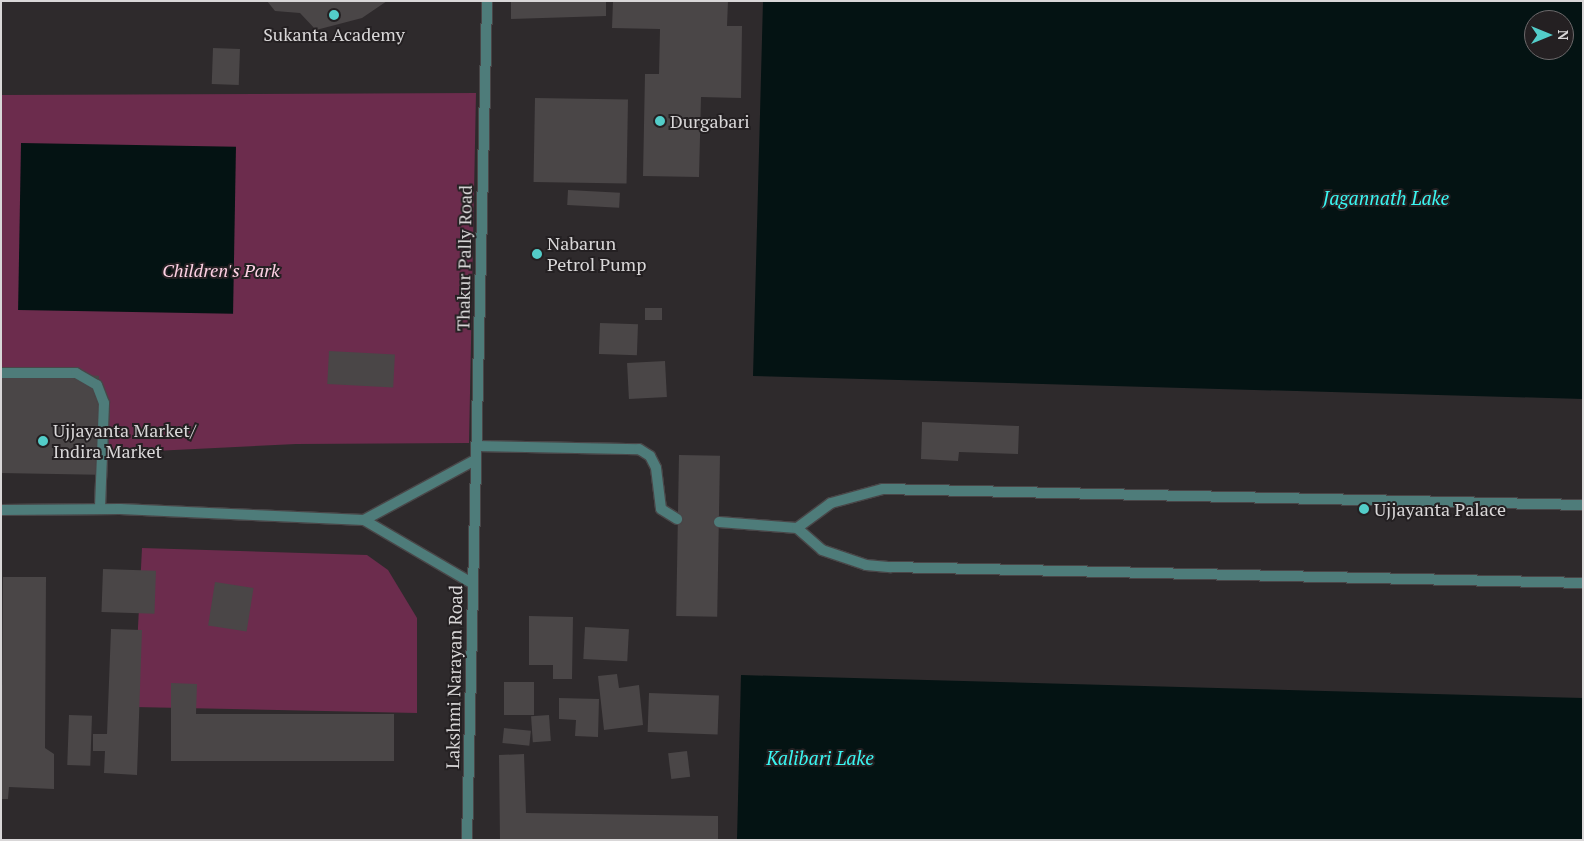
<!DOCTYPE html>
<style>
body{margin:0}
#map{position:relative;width:1584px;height:841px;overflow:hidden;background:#2e2a2c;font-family:"PT Serif",serif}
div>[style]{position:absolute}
.green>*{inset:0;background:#6c2c4d}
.water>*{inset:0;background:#041313;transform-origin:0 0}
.building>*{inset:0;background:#4a4647;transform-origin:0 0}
.roads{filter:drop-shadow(1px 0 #494648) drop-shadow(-1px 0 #494648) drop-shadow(0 1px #494648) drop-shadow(0 -1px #494648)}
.service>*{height:10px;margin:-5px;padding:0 5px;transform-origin:5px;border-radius:5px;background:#4e7c7a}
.minor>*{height:10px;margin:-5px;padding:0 5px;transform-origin:5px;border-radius:5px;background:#4e7c7a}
.dots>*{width:14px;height:14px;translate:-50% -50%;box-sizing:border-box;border:2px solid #242022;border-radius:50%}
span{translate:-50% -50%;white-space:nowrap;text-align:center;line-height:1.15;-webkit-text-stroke:4px #242022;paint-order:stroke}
.poi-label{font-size:18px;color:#d9d7d8}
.left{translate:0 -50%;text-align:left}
.street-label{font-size:18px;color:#d9d7d8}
.park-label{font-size:18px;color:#fed1e4;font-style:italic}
.water-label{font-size:19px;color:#3af6f2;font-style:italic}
.frame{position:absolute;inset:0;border:2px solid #d9d7d8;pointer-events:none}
.north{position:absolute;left:1524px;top:10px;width:50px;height:50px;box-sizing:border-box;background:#242022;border:1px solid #6c696b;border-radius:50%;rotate:90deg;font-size:14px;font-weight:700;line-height:20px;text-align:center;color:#d9d7d8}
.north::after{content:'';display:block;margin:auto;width:18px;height:22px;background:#53cdc9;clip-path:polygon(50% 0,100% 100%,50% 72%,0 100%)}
</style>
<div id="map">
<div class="green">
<div style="clip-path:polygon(476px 93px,469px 443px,296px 444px,93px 454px,1px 387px,1px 95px)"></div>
<div style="clip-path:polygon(142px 548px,367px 555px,388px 570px,417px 618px,417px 713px,134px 707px)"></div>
</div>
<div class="water">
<div style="clip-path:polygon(evenodd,763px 1px,1583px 1px,1583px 399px,753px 376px,763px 1px,1534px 20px,1564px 20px,1564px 50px,1534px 50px,1534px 20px)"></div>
<div style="left:21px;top:143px;width:215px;height:167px;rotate:1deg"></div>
<div style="clip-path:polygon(741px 675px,1583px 698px,1583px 840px,737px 840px)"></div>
</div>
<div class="building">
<div style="clip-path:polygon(267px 1px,387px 1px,362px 18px,316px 30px,300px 13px,275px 11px)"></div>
<div style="clip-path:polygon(511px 1px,606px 1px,606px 16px,511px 19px)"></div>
<div style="clip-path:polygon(613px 1px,728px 1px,727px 26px,742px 26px,741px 98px,701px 97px,699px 177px,643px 176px,645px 74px,659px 74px,660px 29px,612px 28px)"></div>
<div style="left:213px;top:48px;width:27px;height:36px;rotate:2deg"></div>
<div style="left:535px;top:98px;width:93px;height:84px;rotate:1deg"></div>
<div style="left:568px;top:190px;width:52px;height:15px;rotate:3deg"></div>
<div style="left:645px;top:308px;width:17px;height:12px"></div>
<div style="left:600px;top:323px;width:38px;height:31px;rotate:2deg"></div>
<div style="left:329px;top:351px;width:66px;height:33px;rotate:3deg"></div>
<div style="left:665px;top:361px;width:36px;height:38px;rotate:87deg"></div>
<div style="left:1px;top:374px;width:98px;height:99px;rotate:1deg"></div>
<div style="clip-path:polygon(922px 422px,1019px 426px,1018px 454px,959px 452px,958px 461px,921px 459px)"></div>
<div style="left:679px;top:455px;width:41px;height:161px;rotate:1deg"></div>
<div style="left:103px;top:569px;width:53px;height:43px;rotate:2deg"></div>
<div style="clip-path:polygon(3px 577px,46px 577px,45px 748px,54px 754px,54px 789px,9px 787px,8px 799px,1px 799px)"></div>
<div style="left:215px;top:582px;width:39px;height:44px;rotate:9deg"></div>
<div style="clip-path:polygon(529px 616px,573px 617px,572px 679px,553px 679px,553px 665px,529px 665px)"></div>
<div style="left:585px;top:627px;width:44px;height:32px;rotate:3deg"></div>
<div style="clip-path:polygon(111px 629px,142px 630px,137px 775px,104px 773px,105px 751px,93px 751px,93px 734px,107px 734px)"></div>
<div style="clip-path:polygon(617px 674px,619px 688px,639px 685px,643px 725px,604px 730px,598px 676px)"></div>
<div style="left:534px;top:682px;width:33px;height:30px;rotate:90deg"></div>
<div style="clip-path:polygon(171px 683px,197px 684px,196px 714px,394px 714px,394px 761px,171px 761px)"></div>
<div style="left:649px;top:693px;width:70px;height:39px;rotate:2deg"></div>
<div style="clip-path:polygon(559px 698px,599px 699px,598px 737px,575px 736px,576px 720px,559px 719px)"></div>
<div style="left:69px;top:715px;width:23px;height:50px;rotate:2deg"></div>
<div style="left:549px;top:715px;width:26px;height:18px;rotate:86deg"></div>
<div style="left:504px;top:728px;width:27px;height:15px;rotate:6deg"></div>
<div style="left:687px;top:751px;width:26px;height:19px;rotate:83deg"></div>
<div style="clip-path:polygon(524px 754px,526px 813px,718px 816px,718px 840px,500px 840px,499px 755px)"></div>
</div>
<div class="roads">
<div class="service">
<div style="left:1px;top:373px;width:75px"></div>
<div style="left:76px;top:373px;width:24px;rotate:30deg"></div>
<div style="left:97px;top:385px;width:19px;rotate:69deg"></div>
<div style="left:104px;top:403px;width:106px;rotate:92.2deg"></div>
<div style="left:476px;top:446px;width:163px;rotate:1.1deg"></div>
<div style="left:639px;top:449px;width:13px;rotate:32deg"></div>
<div style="left:650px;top:456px;width:13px;rotate:63deg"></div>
<div style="left:656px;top:468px;width:41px;rotate:83deg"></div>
<div style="left:661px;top:509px;width:19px;rotate:32deg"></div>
<div style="left:719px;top:522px;width:78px;rotate:4.4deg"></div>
<div style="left:797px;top:528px;width:33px;rotate:41deg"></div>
<div style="left:822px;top:550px;width:46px;rotate:18.8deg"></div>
<div style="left:866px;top:565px;width:25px;rotate:5deg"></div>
<div style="left:891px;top:567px;width:692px;rotate:1.32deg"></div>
<div style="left:797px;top:528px;width:42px;rotate:-36.3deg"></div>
<div style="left:831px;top:503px;width:54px;rotate:-15.1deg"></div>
<div style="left:883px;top:489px;width:700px;rotate:1.31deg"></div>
</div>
<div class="minor">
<div style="left:1px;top:510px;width:119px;rotate:-0.5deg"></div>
<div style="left:120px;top:509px;width:244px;rotate:2.6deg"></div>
<div style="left:364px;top:520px;width:125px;rotate:30.3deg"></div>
<div style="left:364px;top:520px;width:126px;rotate:-28.4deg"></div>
<div style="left:467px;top:840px;width:839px;rotate:-88.63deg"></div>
</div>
</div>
<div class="dots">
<div style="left:334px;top:15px;background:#53cdc9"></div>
<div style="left:660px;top:121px;background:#53cdc9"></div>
<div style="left:537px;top:254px;background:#53cdc9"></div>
<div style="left:43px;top:441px;background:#53cdc9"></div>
<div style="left:1364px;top:509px;background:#53cdc9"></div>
</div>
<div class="poi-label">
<span style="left:334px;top:34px">Sukanta Academy</span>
<span class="left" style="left:670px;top:121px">Durgabari</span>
<span class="left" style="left:547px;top:254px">Nabarun<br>Petrol Pump</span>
<span class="left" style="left:53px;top:441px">Ujjayanta Market/<br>Indira Market</span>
<span class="left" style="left:1374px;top:509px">Ujjayanta Palace</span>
</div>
<div class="street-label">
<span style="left:464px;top:258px;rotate:-89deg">Thakur Pally Road</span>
<span style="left:454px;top:677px;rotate:-89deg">Lakshmi Narayan Road</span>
</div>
<div class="park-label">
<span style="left:221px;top:270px">Children's Park</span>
</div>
<div class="water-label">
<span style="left:1386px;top:198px">Jagannath Lake</span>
<span style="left:820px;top:758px">Kalibari Lake</span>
</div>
<div class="frame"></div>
<div class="north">N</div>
</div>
